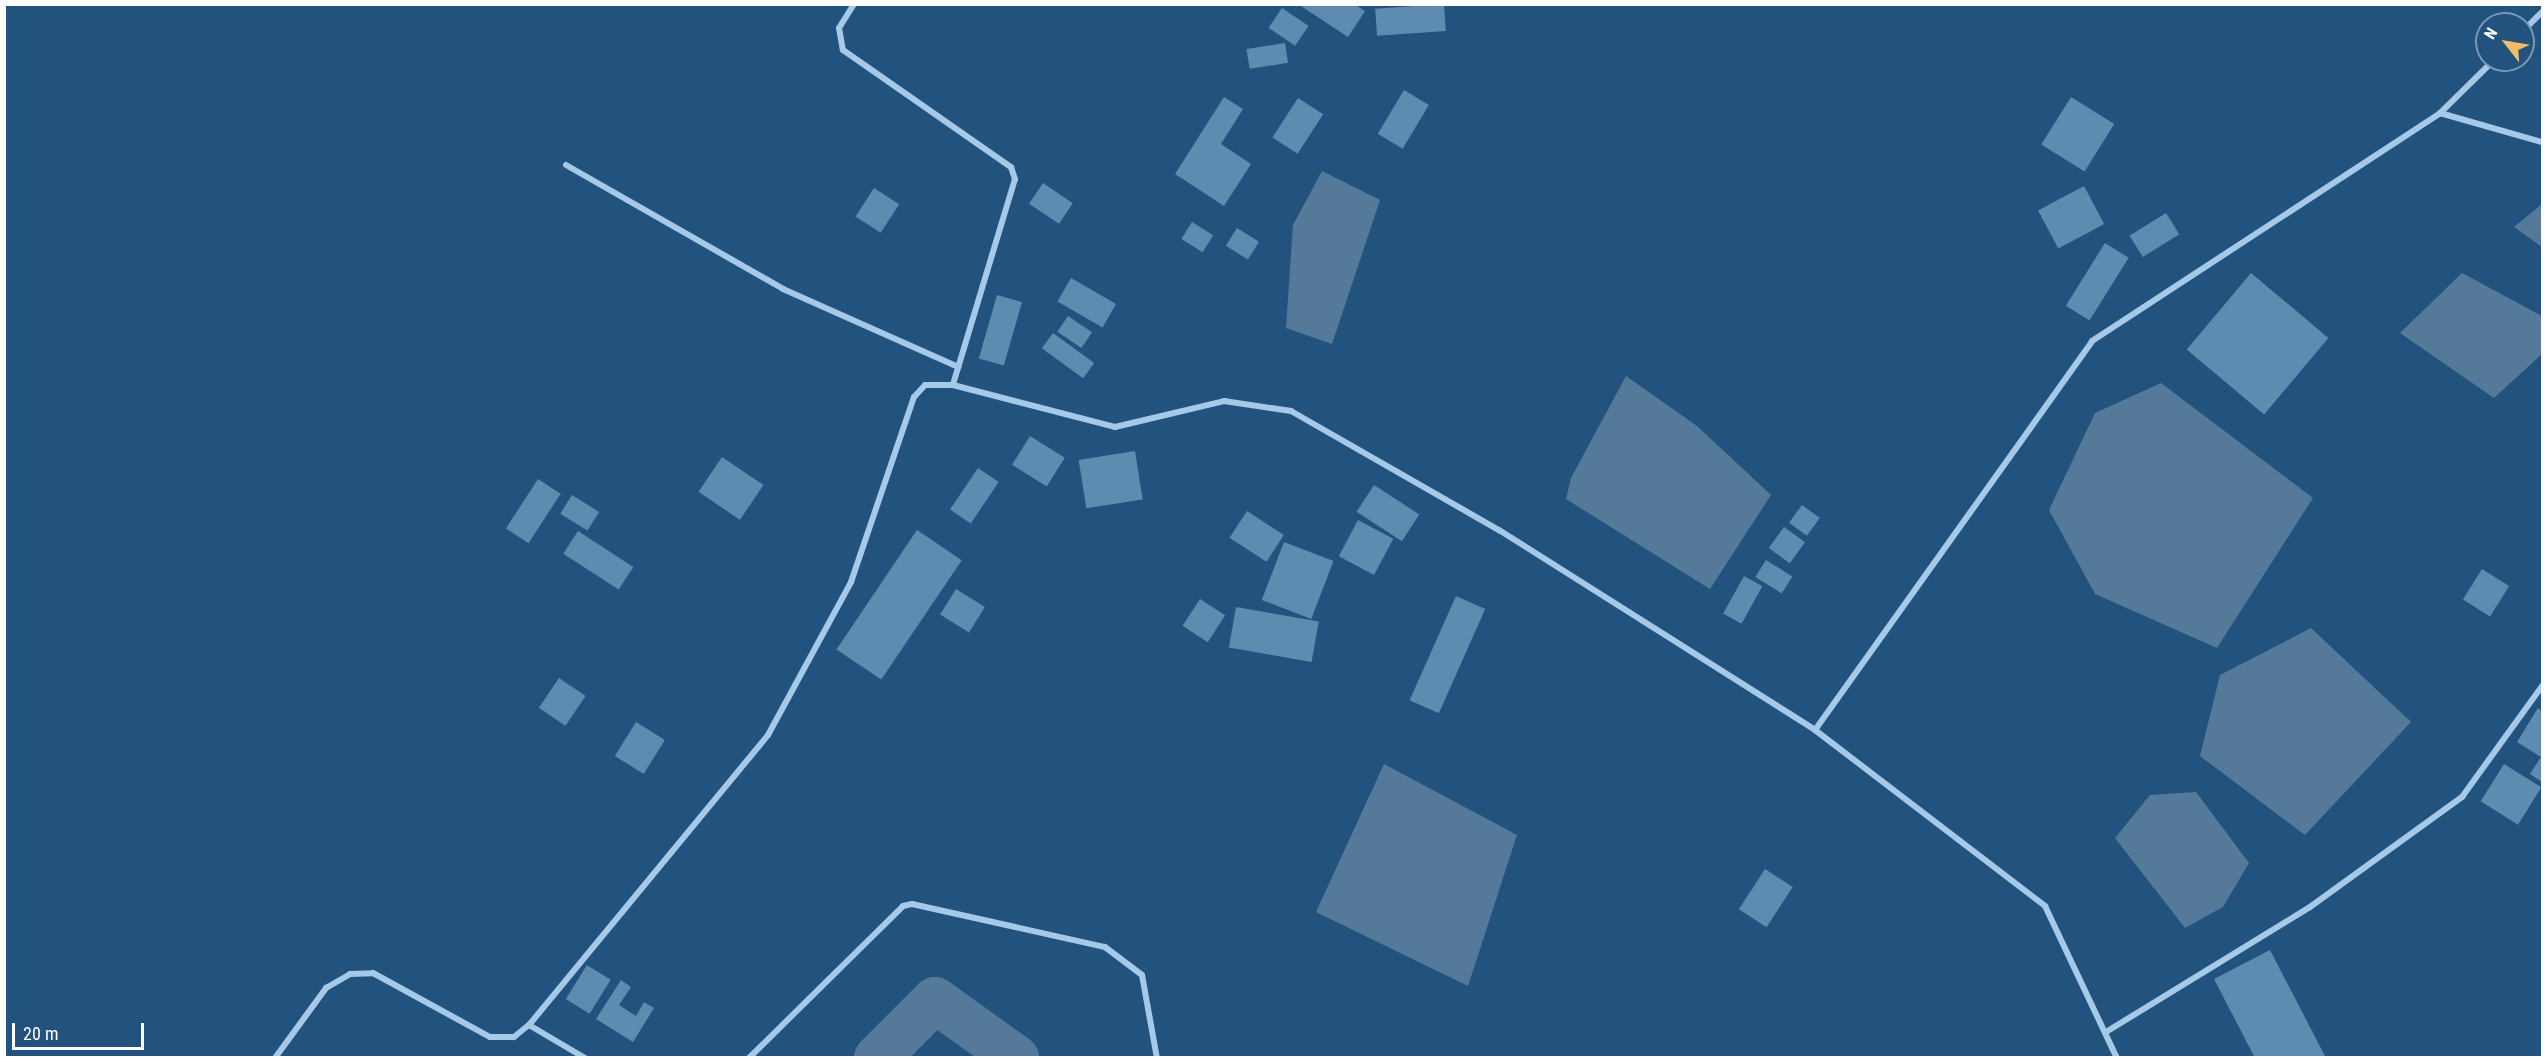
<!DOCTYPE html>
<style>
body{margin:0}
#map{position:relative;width:2547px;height:1062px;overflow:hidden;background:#21537e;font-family:"Roboto Condensed",sans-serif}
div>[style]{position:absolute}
.water>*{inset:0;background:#557a99}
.canal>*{height:46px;margin:-23px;padding:0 23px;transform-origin:23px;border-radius:23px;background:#557a99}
.building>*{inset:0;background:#5e8cb1;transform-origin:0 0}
.street>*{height:6px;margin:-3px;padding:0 3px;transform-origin:3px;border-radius:3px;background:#a5c9e7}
span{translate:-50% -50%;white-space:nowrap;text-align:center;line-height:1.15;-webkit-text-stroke:4.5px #21537e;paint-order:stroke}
.frame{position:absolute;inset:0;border:6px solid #fff;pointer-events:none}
.north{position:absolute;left:2475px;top:12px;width:60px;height:60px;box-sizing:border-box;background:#21537e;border:2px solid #7a98b2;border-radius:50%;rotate:301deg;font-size:16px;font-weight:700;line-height:24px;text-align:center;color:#fff}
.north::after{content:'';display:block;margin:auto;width:21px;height:27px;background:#f3bd67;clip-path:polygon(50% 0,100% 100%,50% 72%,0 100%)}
.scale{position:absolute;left:12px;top:1023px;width:132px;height:27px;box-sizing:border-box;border:3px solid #fff;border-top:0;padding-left:8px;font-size:18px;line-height:21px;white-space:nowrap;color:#fff;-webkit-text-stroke:4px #21537e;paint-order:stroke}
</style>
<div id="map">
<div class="water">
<div style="clip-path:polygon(1322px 171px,1380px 200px,1332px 344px,1286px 328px,1293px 225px)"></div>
<div style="clip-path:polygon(2542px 204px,2542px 247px,2514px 227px)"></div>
<div style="clip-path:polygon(2462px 273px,2542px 316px,2542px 354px,2494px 398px,2400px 333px)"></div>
<div style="clip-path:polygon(1626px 376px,1697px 426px,1771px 495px,1710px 589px,1566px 499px,1571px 478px)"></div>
<div style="clip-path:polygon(2161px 383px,2313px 498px,2217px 648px,2095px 594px,2049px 510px,2095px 413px)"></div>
<div style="clip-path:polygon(2311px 628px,2411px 722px,2305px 835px,2200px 756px,2220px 675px)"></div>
<div style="clip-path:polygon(1384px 764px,1517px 835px,1468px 986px,1316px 912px)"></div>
<div style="clip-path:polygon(2196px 792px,2249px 863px,2223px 907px,2185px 928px,2115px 838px,2150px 795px)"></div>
</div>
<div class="canal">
<div style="left:877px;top:1058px;width:82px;rotate:-45deg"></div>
<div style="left:935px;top:1000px;width:100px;rotate:35.6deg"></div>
</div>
<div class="building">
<div style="clip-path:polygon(1298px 4px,1354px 4px,1365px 11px,1348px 37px)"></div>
<div style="left:1444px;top:4px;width:27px;height:69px;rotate:86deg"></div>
<div style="left:1282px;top:8px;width:32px;height:24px;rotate:34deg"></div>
<div style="left:1285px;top:43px;width:20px;height:39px;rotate:81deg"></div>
<div style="left:1404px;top:90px;width:29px;height:51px;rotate:31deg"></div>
<div style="clip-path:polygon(1224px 97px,1243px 109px,1221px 144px,1251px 164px,1224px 206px,1175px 174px)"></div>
<div style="left:2071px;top:97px;width:51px;height:56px;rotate:32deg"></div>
<div style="left:1298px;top:98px;width:30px;height:47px;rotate:33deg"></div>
<div style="left:1043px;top:183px;width:36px;height:25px;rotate:34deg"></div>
<div style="left:2084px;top:186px;width:43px;height:52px;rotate:62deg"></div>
<div style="left:874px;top:188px;width:30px;height:34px;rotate:33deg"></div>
<div style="left:2166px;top:213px;width:25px;height:43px;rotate:58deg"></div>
<div style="left:1192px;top:222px;width:25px;height:20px;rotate:32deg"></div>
<div style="left:1237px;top:228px;width:26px;height:21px;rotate:32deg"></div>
<div style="left:2105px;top:243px;width:28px;height:74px;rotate:32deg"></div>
<div style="left:2251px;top:273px;width:101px;height:100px;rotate:40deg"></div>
<div style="left:1071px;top:278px;width:52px;height:27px;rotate:30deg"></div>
<div style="left:997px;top:295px;width:26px;height:66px;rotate:16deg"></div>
<div style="left:1068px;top:316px;width:29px;height:19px;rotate:34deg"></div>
<div style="left:1053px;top:333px;width:51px;height:19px;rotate:36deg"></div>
<div style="left:1030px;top:436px;width:41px;height:34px;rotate:32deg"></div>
<div style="left:1135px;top:451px;width:49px;height:57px;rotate:81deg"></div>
<div style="left:722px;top:457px;width:50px;height:42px;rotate:34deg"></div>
<div style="left:978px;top:468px;width:25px;height:50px;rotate:34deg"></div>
<div style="left:538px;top:479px;width:27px;height:59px;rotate:33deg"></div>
<div style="left:1374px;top:485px;width:54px;height:32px;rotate:33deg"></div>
<div style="left:572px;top:495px;width:32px;height:22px;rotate:32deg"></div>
<div style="left:1802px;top:505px;width:22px;height:22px;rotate:36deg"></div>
<div style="left:1247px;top:511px;width:44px;height:32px;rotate:33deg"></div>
<div style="left:1358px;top:520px;width:40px;height:41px;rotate:28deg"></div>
<div style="left:1784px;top:527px;width:26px;height:26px;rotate:36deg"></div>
<div style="left:917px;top:530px;width:54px;height:144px;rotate:34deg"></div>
<div style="left:578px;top:531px;width:66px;height:27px;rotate:33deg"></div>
<div style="left:1284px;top:542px;width:53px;height:62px;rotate:21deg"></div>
<div style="left:1766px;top:560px;width:31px;height:20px;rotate:32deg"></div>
<div style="left:2482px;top:569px;width:32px;height:36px;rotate:32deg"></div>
<div style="left:1744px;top:576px;width:21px;height:43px;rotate:29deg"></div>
<div style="left:956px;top:589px;width:34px;height:30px;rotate:32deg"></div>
<div style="left:1456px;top:596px;width:32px;height:114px;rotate:24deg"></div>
<div style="left:1200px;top:599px;width:30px;height:32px;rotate:33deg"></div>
<div style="left:1236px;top:607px;width:84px;height:41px;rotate:10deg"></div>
<div style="left:559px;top:678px;width:32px;height:36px;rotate:34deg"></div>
<div style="clip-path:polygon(2538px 708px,2542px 711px,2542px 782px,2530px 774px,2541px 757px,2517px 742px)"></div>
<div style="left:636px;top:722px;width:34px;height:40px;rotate:32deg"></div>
<div style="left:2504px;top:764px;width:44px;height:44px;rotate:32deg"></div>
<div style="left:1765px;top:869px;width:33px;height:48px;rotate:33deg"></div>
<div style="clip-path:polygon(2270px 950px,2326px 1058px,2255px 1058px,2214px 979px)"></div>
<div style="left:587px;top:965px;width:28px;height:40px;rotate:32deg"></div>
<div style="clip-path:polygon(621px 980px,631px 987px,619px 1005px,636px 1016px,644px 1002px,654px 1008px,633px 1042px,596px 1019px)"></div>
</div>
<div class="street">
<div style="left:854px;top:4px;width:28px;rotate:122deg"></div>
<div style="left:839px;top:28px;width:22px;rotate:80deg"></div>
<div style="left:843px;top:50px;width:205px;rotate:34.9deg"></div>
<div style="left:1011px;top:167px;width:13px;rotate:72deg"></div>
<div style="left:1015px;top:179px;width:215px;rotate:106.8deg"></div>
<div style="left:2523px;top:31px;width:27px;rotate:-45deg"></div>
<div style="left:2494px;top:60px;width:76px;rotate:135.5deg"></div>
<div style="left:2440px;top:113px;width:106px;rotate:15.9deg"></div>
<div style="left:566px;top:165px;width:250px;rotate:29.7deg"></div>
<div style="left:783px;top:289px;width:192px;rotate:24deg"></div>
<div style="left:1815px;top:730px;width:478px;rotate:-54.5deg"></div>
<div style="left:2092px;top:341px;width:416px;rotate:-33.2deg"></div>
<div style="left:2106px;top:1032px;width:239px;rotate:-31.5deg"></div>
<div style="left:2310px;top:907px;width:188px;rotate:-35.9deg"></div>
<div style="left:2462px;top:797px;width:137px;rotate:-54.2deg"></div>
<div style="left:275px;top:1058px;width:87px;rotate:-53.9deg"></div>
<div style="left:326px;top:988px;width:28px;rotate:-30deg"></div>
<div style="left:350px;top:974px;width:23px;rotate:-2deg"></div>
<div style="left:373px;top:973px;width:133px;rotate:28.7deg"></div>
<div style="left:490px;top:1037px;width:24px"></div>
<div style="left:514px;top:1037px;width:19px;rotate:-39deg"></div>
<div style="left:585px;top:1058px;width:65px;rotate:-149.5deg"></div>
<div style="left:529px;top:1025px;width:376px;rotate:-50.5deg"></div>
<div style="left:768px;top:735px;width:174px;rotate:-61.5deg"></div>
<div style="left:851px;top:582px;width:195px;rotate:-71.2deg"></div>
<div style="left:914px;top:397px;width:16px;rotate:-47deg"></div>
<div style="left:925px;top:385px;width:28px"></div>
<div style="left:953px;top:385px;width:167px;rotate:14.5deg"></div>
<div style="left:1115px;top:427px;width:112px;rotate:-13.4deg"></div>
<div style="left:1224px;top:401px;width:68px;rotate:8.5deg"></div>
<div style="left:1291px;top:411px;width:240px;rotate:29.8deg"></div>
<div style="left:1499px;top:530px;width:374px;rotate:32.3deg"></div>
<div style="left:1815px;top:730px;width:290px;rotate:37.4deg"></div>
<div style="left:2045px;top:906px;width:168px;rotate:64.7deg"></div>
<div style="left:749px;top:1058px;width:216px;rotate:-44.6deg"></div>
<div style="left:903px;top:906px;width:9px;rotate:-13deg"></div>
<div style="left:912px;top:904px;width:198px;rotate:12.6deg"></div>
<div style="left:1105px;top:947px;width:46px;rotate:37.1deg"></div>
<div style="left:1142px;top:975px;width:84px;rotate:79.8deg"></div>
</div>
<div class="frame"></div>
<div class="north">N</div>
<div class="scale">20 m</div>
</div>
